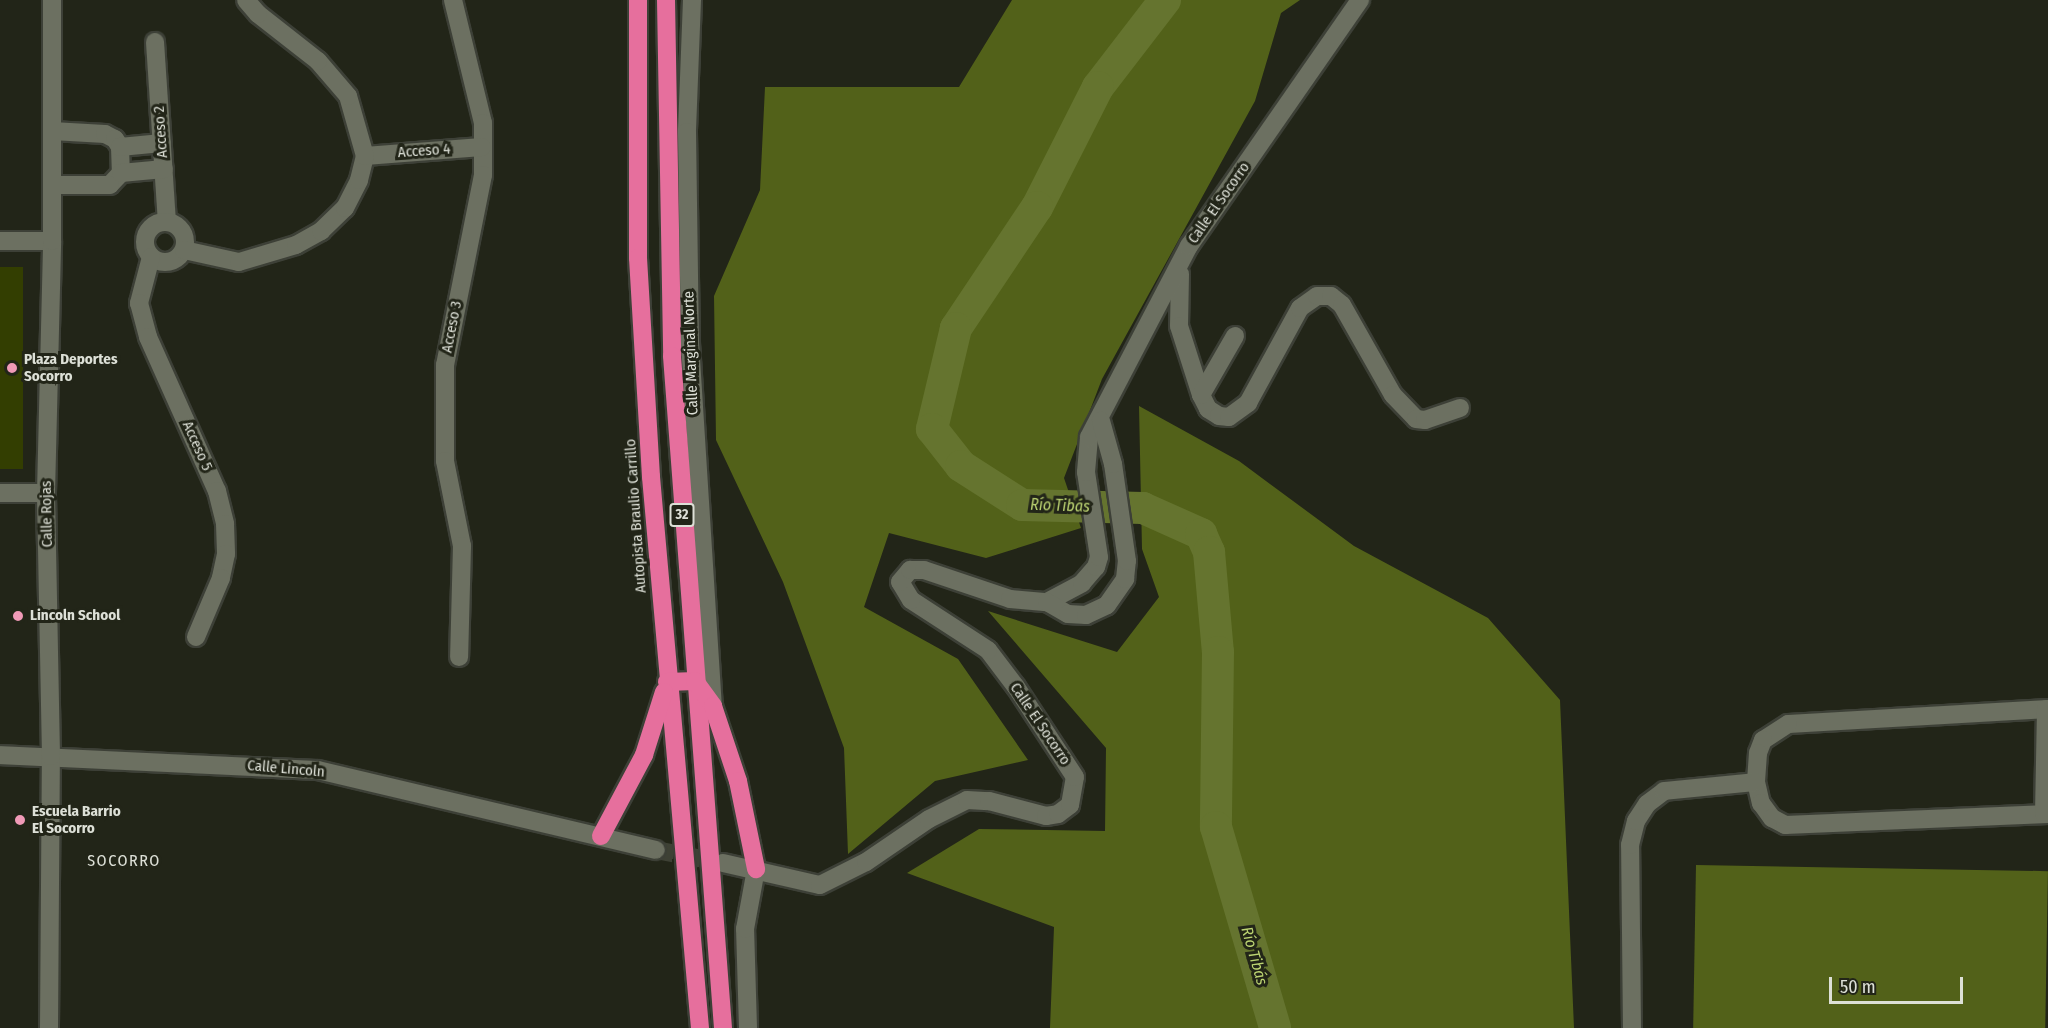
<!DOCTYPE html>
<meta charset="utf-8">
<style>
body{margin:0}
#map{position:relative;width:2048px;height:1028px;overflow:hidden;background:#222518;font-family:"Fira Sans Condensed",sans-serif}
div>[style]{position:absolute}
.green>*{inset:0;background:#333e01;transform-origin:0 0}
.forest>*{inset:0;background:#526119;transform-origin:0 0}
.river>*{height:32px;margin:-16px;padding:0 16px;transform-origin:16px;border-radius:16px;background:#65742f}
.minor-tunnel>*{height:18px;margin-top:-9px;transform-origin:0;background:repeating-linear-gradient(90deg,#3e4135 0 18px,transparent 0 27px)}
.roads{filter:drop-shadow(2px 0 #3d4037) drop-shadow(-2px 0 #3d4037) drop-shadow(0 2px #3d4037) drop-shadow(0 -2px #3d4037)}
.minor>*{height:18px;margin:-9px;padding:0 9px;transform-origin:9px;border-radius:9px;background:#6c7061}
.minor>.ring{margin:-9px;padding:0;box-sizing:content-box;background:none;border:18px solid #6c7061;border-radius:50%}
.highway>*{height:18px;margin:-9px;padding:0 9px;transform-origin:9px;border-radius:9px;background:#e66f9d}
.dots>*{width:16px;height:16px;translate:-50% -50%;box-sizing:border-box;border:3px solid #222518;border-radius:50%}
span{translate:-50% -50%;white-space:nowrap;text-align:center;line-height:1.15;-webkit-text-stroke:6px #222518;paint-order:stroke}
.shield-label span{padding:2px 4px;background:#222518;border:2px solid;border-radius:4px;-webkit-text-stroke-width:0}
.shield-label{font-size:14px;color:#dde0d7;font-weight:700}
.street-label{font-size:15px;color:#dde0d7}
.poi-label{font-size:15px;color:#dde0d7;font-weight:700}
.left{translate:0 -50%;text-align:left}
.water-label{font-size:16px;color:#bcd472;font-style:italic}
.neighbourhood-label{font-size:16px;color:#dde0d7;letter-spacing:1.5px}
.scale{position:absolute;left:1829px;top:977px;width:134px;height:27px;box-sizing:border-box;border:3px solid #dde0d7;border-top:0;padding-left:8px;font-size:18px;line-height:21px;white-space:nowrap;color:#dde0d7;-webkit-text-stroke:4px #222518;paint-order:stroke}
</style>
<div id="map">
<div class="green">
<div style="left:0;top:267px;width:23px;height:202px"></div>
</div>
<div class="forest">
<div style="clip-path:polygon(1012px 0,1300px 0,1281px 13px,1255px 101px,1102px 379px,1064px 478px,1081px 528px,986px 558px,889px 533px,864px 607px,958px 659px,1028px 760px,935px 781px,848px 854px,844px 748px,783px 582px,716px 440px,714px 296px,760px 190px,765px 87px,959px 87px)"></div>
<div style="clip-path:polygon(1139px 406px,1239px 461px,1354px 546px,1488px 618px,1560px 700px,1574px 1028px,1050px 1028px,1054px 927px,907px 873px,979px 829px,1105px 831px,1106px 748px,988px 611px,1117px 652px,1159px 597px,1142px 549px)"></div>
<div style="left:1696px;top:865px;width:352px;height:163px;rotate:1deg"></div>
</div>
<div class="river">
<div style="left:1165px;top:0;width:110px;rotate:127.6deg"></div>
<div style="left:1098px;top:87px;width:135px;rotate:116.9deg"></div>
<div style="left:1037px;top:207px;width:146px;rotate:123.8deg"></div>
<div style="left:956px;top:328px;width:104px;rotate:103.4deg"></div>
<div style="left:932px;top:429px;width:47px;rotate:51.9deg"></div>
<div style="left:961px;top:466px;width:72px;rotate:32.6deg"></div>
<div style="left:1022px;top:505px;width:121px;rotate:1.4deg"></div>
<div style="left:1143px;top:508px;width:64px;rotate:24.1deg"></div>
<div style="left:1201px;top:534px;width:20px;rotate:66deg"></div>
<div style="left:1209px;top:552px;width:100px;rotate:84.9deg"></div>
<div style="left:1218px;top:652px;width:175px;rotate:90.7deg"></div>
<div style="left:1216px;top:827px;width:209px;rotate:73.6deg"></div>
</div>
<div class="minor-tunnel">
<div style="left:656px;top:850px;width:68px;rotate:11deg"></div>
</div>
<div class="roads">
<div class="minor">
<div style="left:453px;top:0;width:127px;rotate:76.3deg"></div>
<div style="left:483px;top:123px;width:52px;rotate:90deg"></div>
<div style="left:483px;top:175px;width:194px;rotate:101.3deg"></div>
<div style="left:445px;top:365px;width:96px;rotate:90deg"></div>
<div style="left:445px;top:461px;width:87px;rotate:78.7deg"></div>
<div style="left:462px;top:546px;width:111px;rotate:91.5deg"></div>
<div style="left:692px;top:0;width:132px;rotate:92.2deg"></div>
<div style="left:687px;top:132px;width:211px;rotate:89.2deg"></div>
<div style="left:690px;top:343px;width:364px;rotate:86.4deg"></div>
<div style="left:155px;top:42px;width:180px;rotate:86.2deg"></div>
<div style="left:52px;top:131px;width:53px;rotate:3.2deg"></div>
<div style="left:105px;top:134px;width:11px;rotate:27deg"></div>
<div style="left:115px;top:139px;width:9px;rotate:58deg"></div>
<div style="left:120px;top:147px;width:26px;rotate:88deg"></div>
<div style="left:121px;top:173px;width:16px;rotate:133deg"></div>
<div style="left:110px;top:185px;width:58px;rotate:180deg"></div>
<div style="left:120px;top:147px;width:42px;rotate:-5.4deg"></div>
<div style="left:365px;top:156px;width:117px;rotate:-4.4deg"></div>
<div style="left:121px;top:173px;width:43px;rotate:-5.3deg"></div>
<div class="ring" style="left:145px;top:222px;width:22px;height:22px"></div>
<div style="left:0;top:241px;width:52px"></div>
<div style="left:184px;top:250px;width:56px;rotate:12.3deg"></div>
<div style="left:239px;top:262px;width:59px;rotate:-16.6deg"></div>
<div style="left:296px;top:245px;width:29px;rotate:-29deg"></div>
<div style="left:321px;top:231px;width:33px;rotate:-44deg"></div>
<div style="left:345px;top:208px;width:31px;rotate:-63deg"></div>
<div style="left:359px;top:180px;width:25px;rotate:-76deg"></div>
<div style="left:365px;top:156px;width:62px;rotate:-105.8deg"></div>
<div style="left:348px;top:96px;width:46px;rotate:-130.6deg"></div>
<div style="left:318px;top:61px;width:76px;rotate:-141.9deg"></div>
<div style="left:258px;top:14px;width:18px;rotate:-131deg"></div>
<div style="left:151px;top:257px;width:48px;rotate:104.6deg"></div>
<div style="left:139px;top:303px;width:35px;rotate:75deg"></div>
<div style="left:148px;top:337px;width:169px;rotate:65.9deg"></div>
<div style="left:217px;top:491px;width:34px;rotate:76deg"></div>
<div style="left:225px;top:524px;width:30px;rotate:88deg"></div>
<div style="left:226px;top:554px;width:25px;rotate:102deg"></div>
<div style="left:221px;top:578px;width:64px;rotate:113deg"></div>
<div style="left:1180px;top:274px;width:52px;rotate:91.1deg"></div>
<div style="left:1179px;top:326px;width:72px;rotate:72.3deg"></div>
<div style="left:1201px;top:395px;width:16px;rotate:63deg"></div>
<div style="left:1208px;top:409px;width:13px;rotate:32deg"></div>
<div style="left:1219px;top:416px;width:10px;rotate:6deg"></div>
<div style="left:1229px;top:417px;width:24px;rotate:-36deg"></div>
<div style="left:1248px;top:403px;width:108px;rotate:-61.3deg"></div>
<div style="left:1300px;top:308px;width:21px;rotate:-35deg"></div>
<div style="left:1317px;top:296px;width:14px"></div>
<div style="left:1331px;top:296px;width:14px;rotate:39deg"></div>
<div style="left:1342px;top:305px;width:103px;rotate:60.5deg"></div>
<div style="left:1393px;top:395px;width:33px;rotate:46deg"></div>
<div style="left:1416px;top:419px;width:9px;rotate:6deg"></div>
<div style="left:1425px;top:420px;width:37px;rotate:-19deg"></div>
<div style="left:1201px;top:395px;width:68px;rotate:-60deg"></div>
<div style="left:0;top:493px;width:46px"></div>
<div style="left:1047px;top:602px;width:40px;rotate:-28deg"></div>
<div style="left:1082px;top:583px;width:21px;rotate:-49deg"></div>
<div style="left:1096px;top:567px;width:10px;rotate:-73deg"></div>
<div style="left:1099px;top:557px;width:86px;rotate:-98.7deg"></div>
<div style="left:1086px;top:472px;width:35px;rotate:-85deg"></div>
<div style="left:1089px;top:437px;width:216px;rotate:-62.4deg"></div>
<div style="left:1189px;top:246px;width:300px;rotate:-55.2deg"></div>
<div style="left:2048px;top:709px;width:260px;rotate:176.7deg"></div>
<div style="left:1788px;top:724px;width:30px;rotate:147deg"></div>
<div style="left:1763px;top:740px;width:14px;rotate:111deg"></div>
<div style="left:1758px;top:753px;width:29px;rotate:94deg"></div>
<div style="left:1756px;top:782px;width:22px;rotate:77deg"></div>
<div style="left:1761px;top:803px;width:19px;rotate:54deg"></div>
<div style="left:1772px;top:818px;width:15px;rotate:28deg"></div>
<div style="left:1785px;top:825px;width:263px;rotate:-2.4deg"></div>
<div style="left:0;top:755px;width:318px;rotate:2.7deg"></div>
<div style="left:318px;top:770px;width:347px;rotate:13.3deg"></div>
<div style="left:2044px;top:814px;width:105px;rotate:-88.9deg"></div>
<div style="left:723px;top:863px;width:99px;rotate:12.8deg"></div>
<div style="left:820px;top:885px;width:51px;rotate:-26.6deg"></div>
<div style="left:866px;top:862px;width:76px;rotate:-34.3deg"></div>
<div style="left:929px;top:819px;width:42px;rotate:-26.6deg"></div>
<div style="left:967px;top:800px;width:22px;rotate:3deg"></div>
<div style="left:989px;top:801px;width:59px;rotate:14.7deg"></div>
<div style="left:1046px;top:816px;width:12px;rotate:-9deg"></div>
<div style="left:1058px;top:814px;width:15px;rotate:-37deg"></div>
<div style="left:1070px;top:805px;width:28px;rotate:-80deg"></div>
<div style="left:1075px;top:777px;width:108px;rotate:-123.2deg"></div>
<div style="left:1016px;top:687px;width:46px;rotate:-127.1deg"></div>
<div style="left:988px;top:650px;width:92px;rotate:-147deg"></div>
<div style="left:911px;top:600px;width:21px;rotate:-121deg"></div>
<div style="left:900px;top:582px;width:16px;rotate:-50deg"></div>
<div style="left:910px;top:570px;width:14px"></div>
<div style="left:924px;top:570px;width:91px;rotate:18.6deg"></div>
<div style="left:1010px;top:599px;width:37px;rotate:5deg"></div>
<div style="left:1047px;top:602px;width:24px;rotate:30deg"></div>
<div style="left:1068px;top:614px;width:18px;rotate:3deg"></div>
<div style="left:1086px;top:615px;width:23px;rotate:-25deg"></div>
<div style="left:1107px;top:605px;width:32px;rotate:-55deg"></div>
<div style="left:1125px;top:579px;width:18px;rotate:-84deg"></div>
<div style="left:1127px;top:561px;width:98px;rotate:-98.2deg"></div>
<div style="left:1113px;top:464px;width:45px;rotate:-105.6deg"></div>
<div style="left:49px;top:1028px;width:272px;rotate:-89.6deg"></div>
<div style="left:51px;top:756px;width:263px;rotate:-91.1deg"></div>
<div style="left:46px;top:493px;width:252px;rotate:-88.6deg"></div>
<div style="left:52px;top:241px;width:241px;rotate:-90deg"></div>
<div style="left:748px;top:1028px;width:99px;rotate:-91.7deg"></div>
<div style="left:745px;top:929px;width:61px;rotate:-79.6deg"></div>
<div style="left:1632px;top:1028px;width:183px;rotate:-90.6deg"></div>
<div style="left:1630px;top:845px;width:25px;rotate:-76deg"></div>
<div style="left:1636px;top:821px;width:20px;rotate:-57deg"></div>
<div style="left:1647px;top:804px;width:21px;rotate:-37deg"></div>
<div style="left:1664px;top:791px;width:92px;rotate:-5.6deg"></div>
</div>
<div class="highway">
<div style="left:638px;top:0;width:258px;rotate:90deg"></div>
<div style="left:638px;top:258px;width:219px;rotate:86.6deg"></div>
<div style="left:651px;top:477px;width:553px;rotate:84.92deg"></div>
<div style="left:666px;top:0;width:356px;rotate:89deg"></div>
<div style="left:672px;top:356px;width:674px;rotate:85.66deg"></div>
<div style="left:667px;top:682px;width:28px;rotate:-2deg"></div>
<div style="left:695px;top:681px;width:31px;rotate:54deg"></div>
<div style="left:713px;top:706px;width:79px;rotate:71.6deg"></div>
<div style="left:738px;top:781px;width:90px;rotate:78.4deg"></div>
<div style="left:601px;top:836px;width:92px;rotate:-62deg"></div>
<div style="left:644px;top:755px;width:66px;rotate:-72.4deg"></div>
</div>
</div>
<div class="dots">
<div style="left:12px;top:368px;background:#f09ab7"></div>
<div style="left:18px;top:616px;background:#f09ab7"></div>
<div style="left:20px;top:820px;background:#f09ab7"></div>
</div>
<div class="shield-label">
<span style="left:682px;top:515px">32</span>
</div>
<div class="street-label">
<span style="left:161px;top:132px;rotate:-94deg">Acceso 2</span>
<span style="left:424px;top:151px;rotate:-4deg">Acceso 4</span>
<span style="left:1219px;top:203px;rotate:-55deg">Calle El Socorro</span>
<span style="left:452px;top:327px;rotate:-79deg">Acceso 3</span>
<span style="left:691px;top:353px;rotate:-92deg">Calle Marginal Norte</span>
<span style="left:197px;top:446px;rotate:66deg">Acceso 5</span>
<span style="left:47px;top:514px;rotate:-91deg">Calle Rojas</span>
<span style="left:636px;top:516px;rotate:-94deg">Autopista Braulio Carrillo</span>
<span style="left:1040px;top:724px;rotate:56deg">Calle El Socorro</span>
<span style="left:286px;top:769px;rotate:5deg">Calle Lincoln</span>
</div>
<div class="poi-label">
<span class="left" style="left:24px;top:368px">Plaza Deportes<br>Socorro</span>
<span class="left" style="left:30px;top:616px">Lincoln School</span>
<span class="left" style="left:32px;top:820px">Escuela Barrio<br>El Socorro</span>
</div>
<div class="water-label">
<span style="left:1060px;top:506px;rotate:2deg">Río Tibás</span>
<span style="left:1254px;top:956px;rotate:74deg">Río Tibás</span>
</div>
<div class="neighbourhood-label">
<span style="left:124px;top:861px">SOCORRO</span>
</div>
<div class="scale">50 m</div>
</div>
